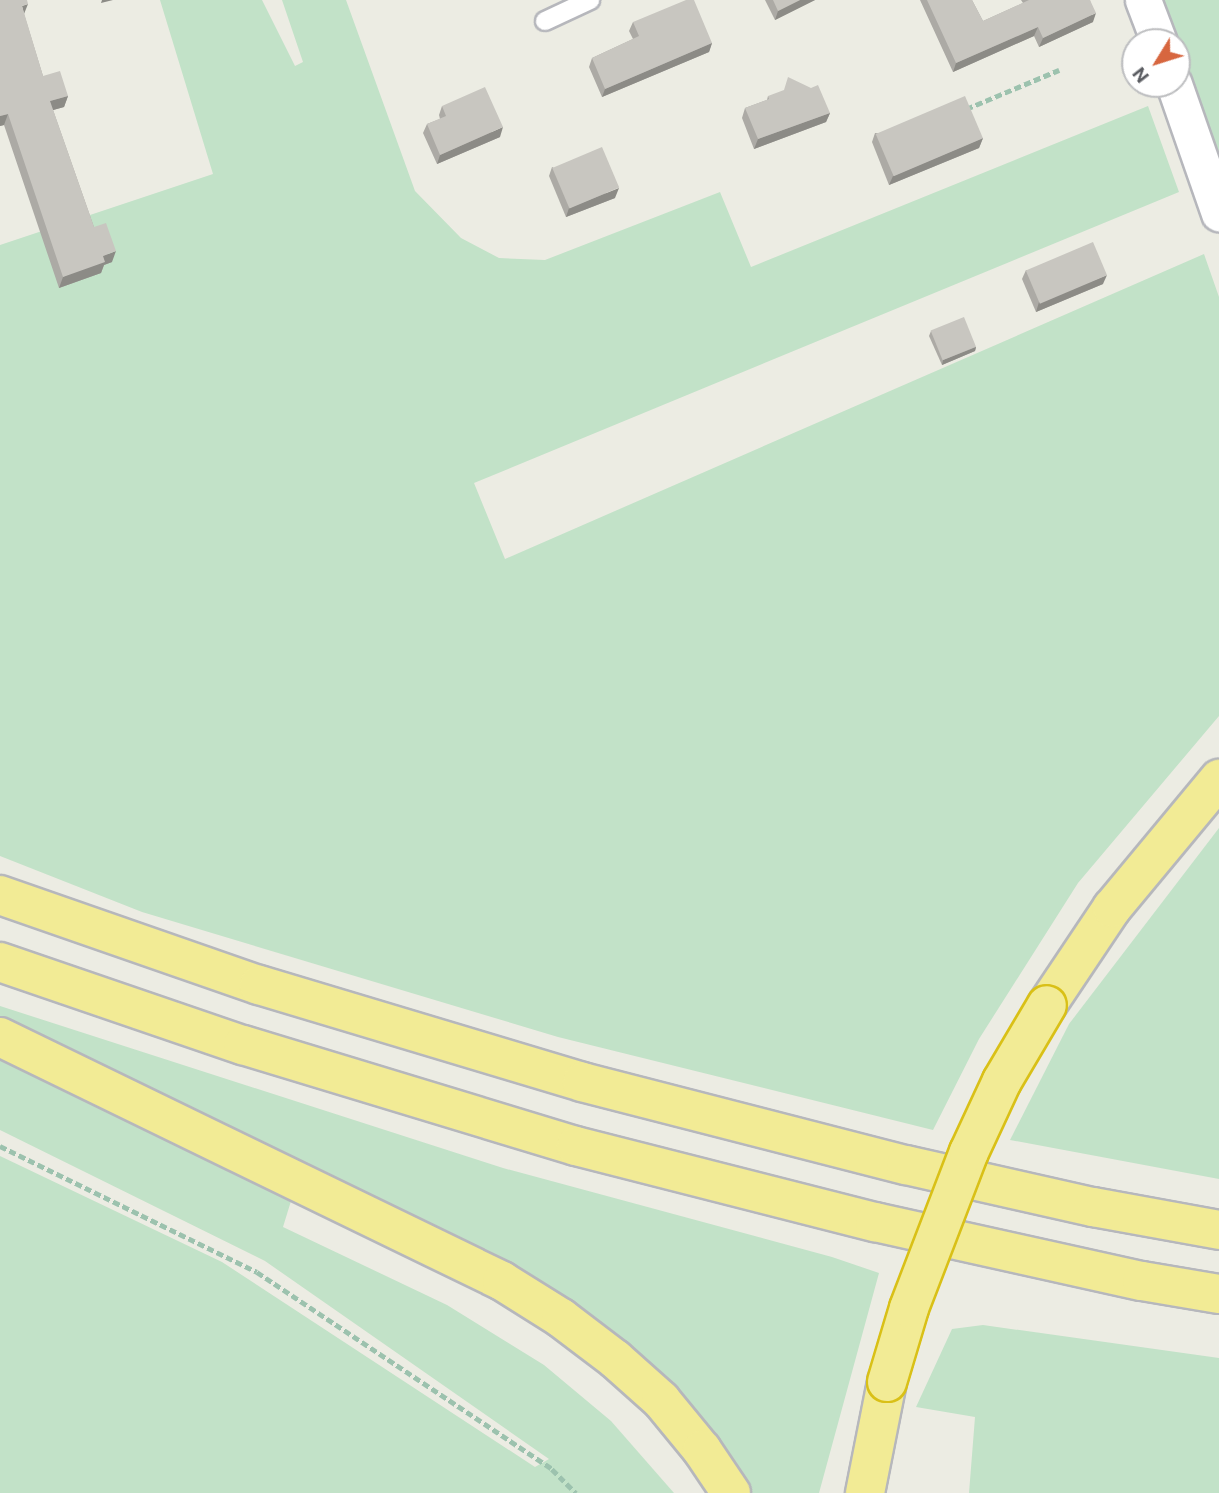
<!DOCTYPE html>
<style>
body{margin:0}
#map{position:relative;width:1219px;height:1493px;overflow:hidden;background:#ecece3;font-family:Roboto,sans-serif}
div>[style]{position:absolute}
.green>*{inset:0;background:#c2e2c8}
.path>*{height:4.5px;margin-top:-2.25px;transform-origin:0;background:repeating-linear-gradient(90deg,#9cc2ae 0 7px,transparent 0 10.5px)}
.roads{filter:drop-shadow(2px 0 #b6b7bc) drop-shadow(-2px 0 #b6b7bc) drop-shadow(0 2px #b6b7bc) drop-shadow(0 -2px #b6b7bc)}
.service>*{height:18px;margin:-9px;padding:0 9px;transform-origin:9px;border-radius:9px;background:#fff}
.minor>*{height:35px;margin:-17.5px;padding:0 17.5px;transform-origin:17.5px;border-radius:17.5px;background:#fff}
.motorway>*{height:38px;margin:-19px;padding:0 19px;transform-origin:19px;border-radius:19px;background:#f2eb95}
.bridges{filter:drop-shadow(2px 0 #d9c017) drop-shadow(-2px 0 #d9c017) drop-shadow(0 2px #d9c017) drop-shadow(0 -2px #d9c017)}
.motorway-bridge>*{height:38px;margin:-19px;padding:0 19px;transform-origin:19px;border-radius:19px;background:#f2eb95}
.wall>*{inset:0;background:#acaaa5}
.shaded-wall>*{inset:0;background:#8c8b86}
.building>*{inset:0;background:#c8c6c0;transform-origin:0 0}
span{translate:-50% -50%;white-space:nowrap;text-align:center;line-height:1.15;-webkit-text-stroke:7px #fff;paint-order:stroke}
.north{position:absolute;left:1121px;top:28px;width:70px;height:70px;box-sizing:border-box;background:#fff;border:2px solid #bdbec0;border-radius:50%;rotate:232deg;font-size:19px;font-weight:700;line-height:28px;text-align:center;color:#5b5d62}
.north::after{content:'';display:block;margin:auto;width:24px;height:32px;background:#d7663f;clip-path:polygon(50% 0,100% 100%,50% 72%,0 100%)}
</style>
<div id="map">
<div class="green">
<div style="clip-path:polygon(160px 0,262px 0,295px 66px,303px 62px,282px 0,346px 0,415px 191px,461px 238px,499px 258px,545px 260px,720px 192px,751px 267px,1148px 106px,1179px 192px,474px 483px,505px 559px,1204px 254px,1219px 297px,1219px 716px,1078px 883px,979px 1039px,933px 1130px,558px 1037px,142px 912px,0 856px,0 245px,213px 174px)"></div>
<div style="clip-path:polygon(1162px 0,1219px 0,1219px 153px,1173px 29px)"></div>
<div style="clip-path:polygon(1219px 828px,1219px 1179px,1010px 1140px,1069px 1024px)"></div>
<div style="clip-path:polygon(0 1006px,503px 1168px,832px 1257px,879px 1273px,819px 1493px,752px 1493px,744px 1477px,691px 1406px,629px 1346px,0 1018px)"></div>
<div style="clip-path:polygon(0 1060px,291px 1201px,283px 1227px,447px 1305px,544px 1365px,611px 1421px,674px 1493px,0 1493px,0 1156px,222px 1262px,535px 1467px,549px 1459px,265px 1261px,0 1130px)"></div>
<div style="clip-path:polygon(983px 1325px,1219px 1358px,1219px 1493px,969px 1493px,975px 1417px,916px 1407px,952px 1329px)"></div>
</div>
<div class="path">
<div style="left:966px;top:109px;width:101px;rotate:-22.8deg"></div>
<div style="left:0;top:1146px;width:286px;rotate:26.1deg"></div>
<div style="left:257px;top:1272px;width:355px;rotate:33.7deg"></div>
<div style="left:552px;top:1469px;width:34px;rotate:45deg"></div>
</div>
<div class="roads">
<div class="service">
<div style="left:545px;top:21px;width:50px;rotate:-25deg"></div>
</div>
<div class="minor">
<div style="left:1143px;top:0;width:45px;rotate:69.1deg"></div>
<div style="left:1174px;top:84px;width:137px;rotate:70.8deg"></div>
</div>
<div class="motorway">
<div style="left:0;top:895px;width:274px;rotate:19.2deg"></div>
<div style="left:259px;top:985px;width:337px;rotate:16.7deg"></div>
<div style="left:582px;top:1082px;width:334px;rotate:14.4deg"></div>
<div style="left:906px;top:1165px;width:192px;rotate:12.7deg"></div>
<div style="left:1093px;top:1207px;width:128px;rotate:10.3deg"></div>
<div style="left:0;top:962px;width:257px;rotate:18.9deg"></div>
<div style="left:243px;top:1045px;width:348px;rotate:16.9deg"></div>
<div style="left:576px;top:1146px;width:309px;rotate:14.3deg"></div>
<div style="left:875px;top:1222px;width:273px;rotate:12.5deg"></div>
<div style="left:1142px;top:1281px;width:78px;rotate:9.6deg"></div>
<div style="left:1047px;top:1005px;width:117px;rotate:-56.2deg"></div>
<div style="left:1112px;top:908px;width:168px;rotate:-50.3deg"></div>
<div style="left:0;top:1037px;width:558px;rotate:25.92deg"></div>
<div style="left:502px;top:1281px;width:70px;rotate:32.1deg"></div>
<div style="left:561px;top:1318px;width:68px;rotate:37.2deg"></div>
<div style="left:615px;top:1359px;width:62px;rotate:41.7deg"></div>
<div style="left:661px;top:1400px;width:65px;rotate:50.6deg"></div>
<div style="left:702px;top:1450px;width:52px;rotate:56deg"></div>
<div style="left:865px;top:1493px;width:113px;rotate:-78.8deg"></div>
</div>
</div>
<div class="bridges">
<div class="motorway-bridge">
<div style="left:887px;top:1382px;width:77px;rotate:-73.4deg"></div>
<div style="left:909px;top:1308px;width:167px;rotate:-69deg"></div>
<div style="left:969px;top:1152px;width:78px;rotate:-65.1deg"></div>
<div style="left:1002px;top:1081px;width:88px;rotate:-59.4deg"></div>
</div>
</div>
<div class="wall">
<div style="clip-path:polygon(0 0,24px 14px,43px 76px,68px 96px,64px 107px,53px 110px,94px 227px,112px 262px,104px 265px,101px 273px,59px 288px,4px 125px,0 126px)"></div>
<div style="clip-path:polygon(765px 0,815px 0,775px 20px)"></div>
<div style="clip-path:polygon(920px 0,972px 0,983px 21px,1023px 3px,1021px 0,1090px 0,1093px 22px,1039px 47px,1034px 36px,953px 72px)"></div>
<div style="clip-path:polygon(633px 22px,712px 43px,709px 52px,602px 97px,589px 67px,592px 58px,633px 39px,629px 31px)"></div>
<div style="clip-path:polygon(768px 96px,830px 113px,826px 122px,754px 149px,742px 118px,745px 108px,767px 100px)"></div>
<div style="clip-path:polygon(442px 106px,500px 137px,437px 164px,423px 133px,427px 124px,440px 119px,439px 115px)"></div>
<div style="clip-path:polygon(875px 133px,983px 138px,979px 148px,889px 185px,872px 142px)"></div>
<div style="clip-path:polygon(552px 167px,615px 198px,566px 217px,549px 176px)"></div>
<div style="clip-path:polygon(1026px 270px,1103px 284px,1036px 312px,1022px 279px)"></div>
<div style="clip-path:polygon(931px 331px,976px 347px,975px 351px,942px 365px,929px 336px)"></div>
</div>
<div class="shaded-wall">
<div style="clip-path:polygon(102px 0,113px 0,101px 3px)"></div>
<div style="clip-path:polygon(800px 0,815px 0,775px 20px,778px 11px)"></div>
<div style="clip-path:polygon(28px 4px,24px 14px,22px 6px)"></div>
<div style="clip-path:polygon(1096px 13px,1093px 22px,1039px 47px,1043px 38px)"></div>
<div style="clip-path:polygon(1038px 27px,1034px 36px,953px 72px,956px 63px)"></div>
<div style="clip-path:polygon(712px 43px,709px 52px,602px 97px,605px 89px)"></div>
<div style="clip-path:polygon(68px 96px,64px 107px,46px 112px,50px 101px)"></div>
<div style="clip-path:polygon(830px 113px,826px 122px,754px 149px,758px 139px)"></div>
<div style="clip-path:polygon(8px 114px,4px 125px,0 126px,0 116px)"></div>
<div style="clip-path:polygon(503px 127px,500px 137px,437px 164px,440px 155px)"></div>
<div style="clip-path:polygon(983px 138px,979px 148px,889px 185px,893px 176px)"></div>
<div style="clip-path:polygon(619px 188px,615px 198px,566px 217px,569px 208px)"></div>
<div style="clip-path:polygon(116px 251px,112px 262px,104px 265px,101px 273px,59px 288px,63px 277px,103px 256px)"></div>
<div style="clip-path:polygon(1107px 275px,1103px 284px,1036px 312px,1039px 302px)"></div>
<div style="clip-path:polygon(976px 347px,975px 351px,942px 365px,943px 360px)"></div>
</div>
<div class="building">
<div style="clip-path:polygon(0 0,27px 0,28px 4px,22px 6px,43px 76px,60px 71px,68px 96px,50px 101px,94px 227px,106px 223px,116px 251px,103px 256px,105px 262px,63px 277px,8px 114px,0 116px)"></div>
<div style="clip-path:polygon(686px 0,694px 0,712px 43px,605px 89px,592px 58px,639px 36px,633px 22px)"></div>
<div style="clip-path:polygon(773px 0,800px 0,778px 11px)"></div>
<div style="clip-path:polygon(927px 0,972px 0,983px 21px,1029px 0,1090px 0,1096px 13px,1043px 38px,1038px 27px,956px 63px)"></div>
<div style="clip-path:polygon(788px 77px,811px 88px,818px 85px,830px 113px,758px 139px,745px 108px,769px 99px,768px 96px,784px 90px)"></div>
<div style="clip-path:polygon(485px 87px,503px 127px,440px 155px,427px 124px,446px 116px,442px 106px)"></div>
<div style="left:965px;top:96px;width:46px;height:97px;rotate:67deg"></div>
<div style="left:602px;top:147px;width:44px;height:54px;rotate:67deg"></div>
<div style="left:1093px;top:242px;width:36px;height:73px;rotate:67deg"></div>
<div style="left:964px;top:317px;width:32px;height:36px;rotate:68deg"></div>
</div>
<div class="north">N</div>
</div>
